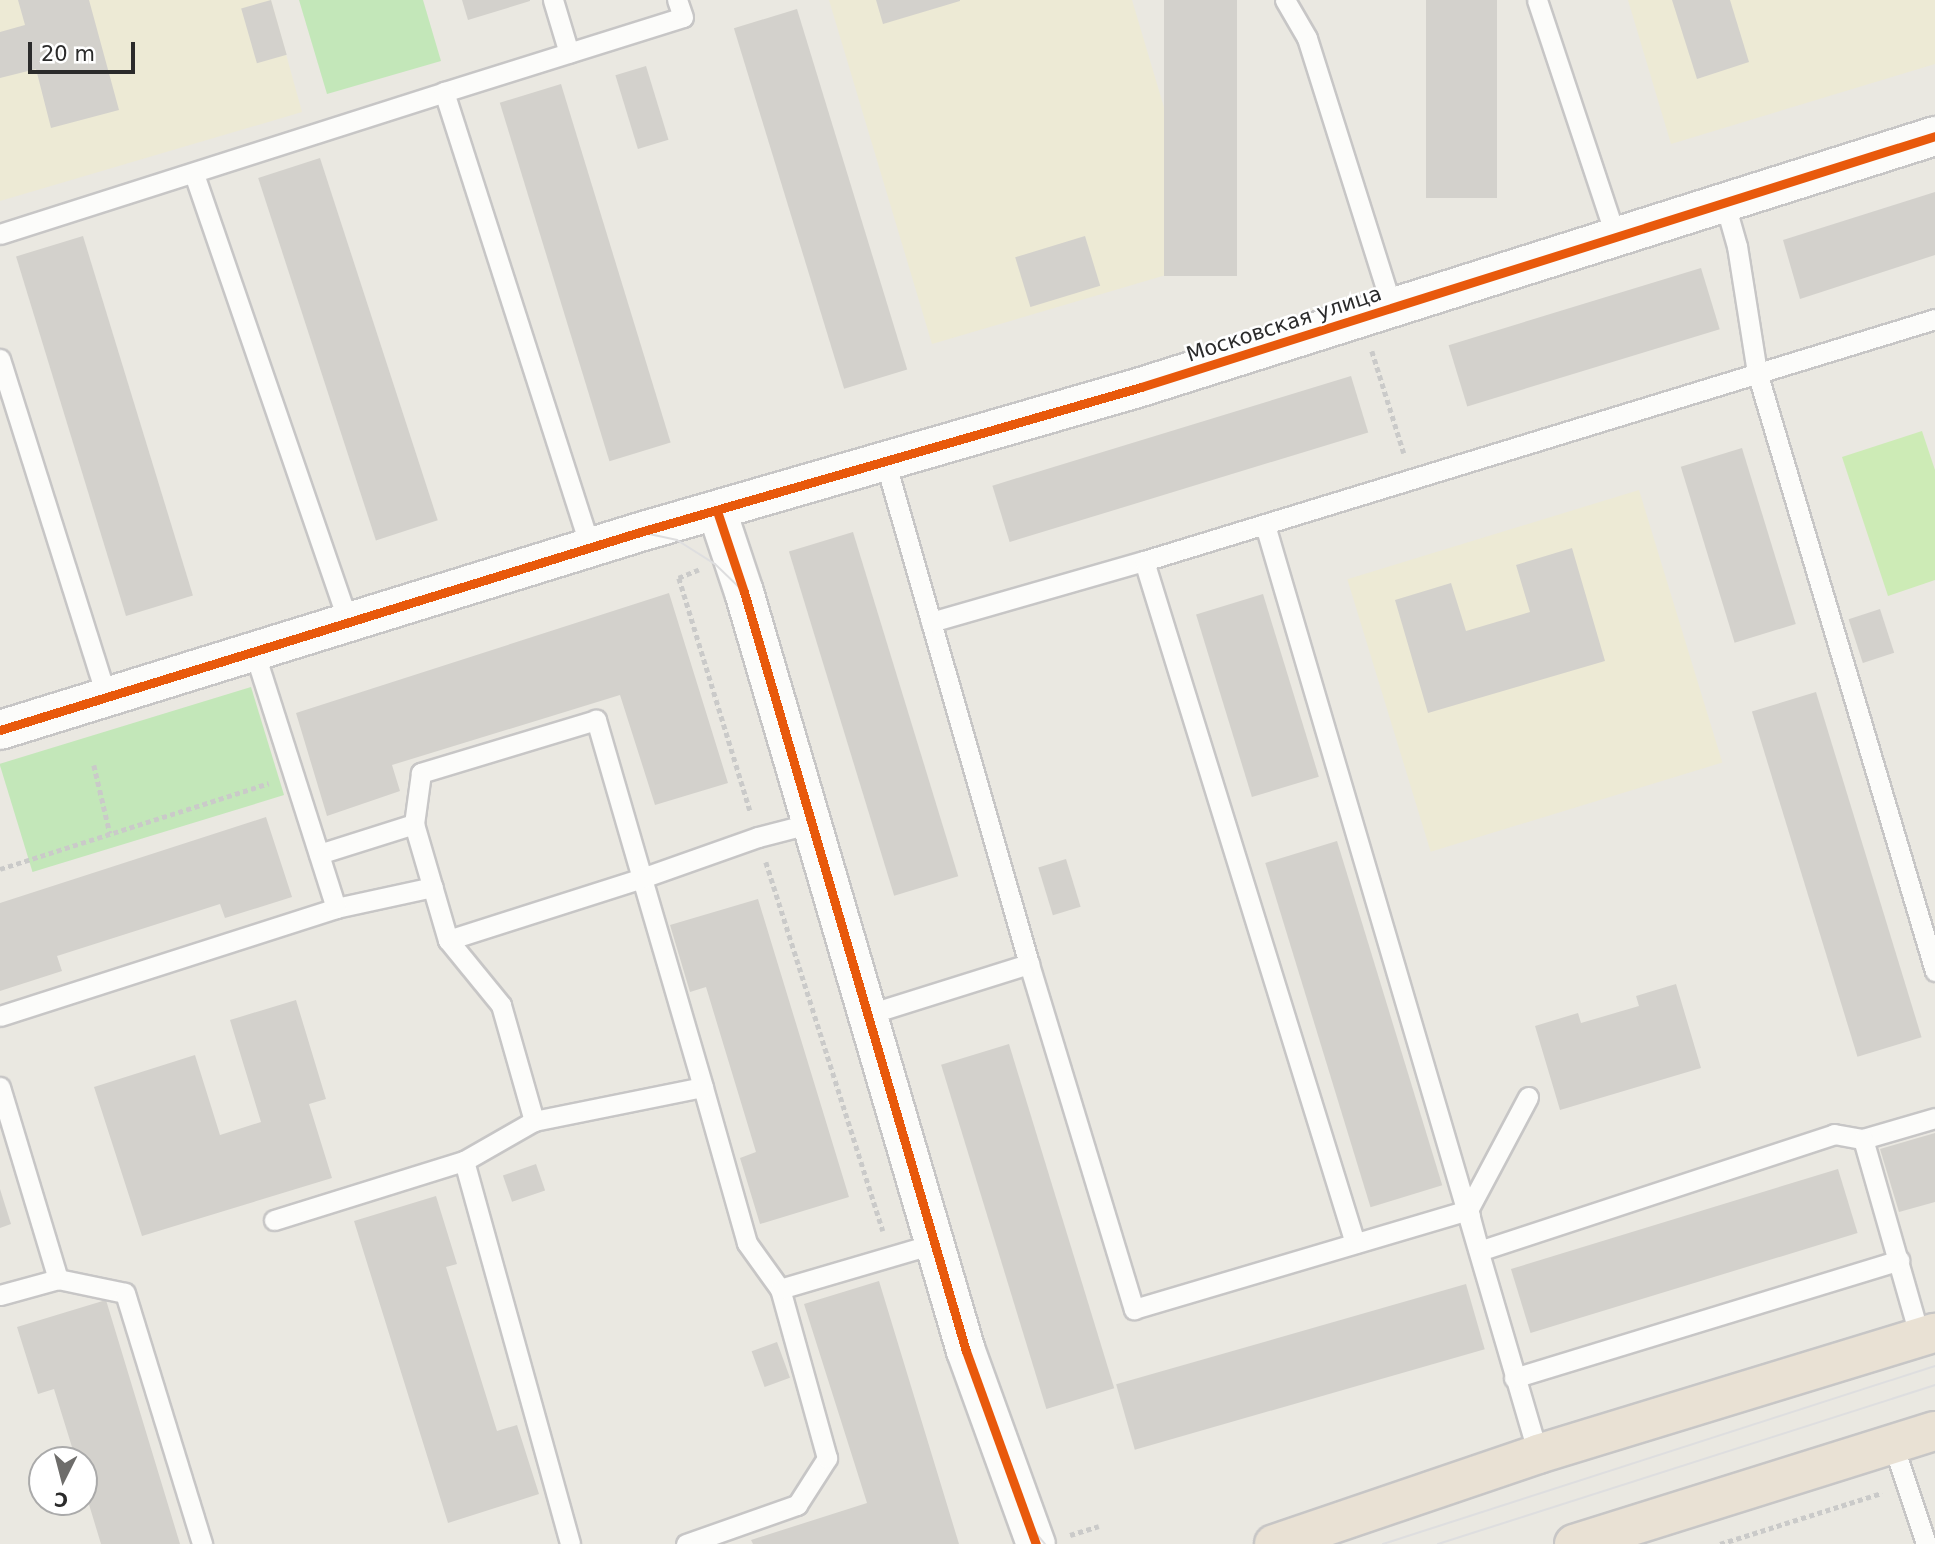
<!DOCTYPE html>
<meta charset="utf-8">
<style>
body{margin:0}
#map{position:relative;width:1935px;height:1544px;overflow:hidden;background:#eae8e1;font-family:"DejaVu Sans",sans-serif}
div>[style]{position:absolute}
.education>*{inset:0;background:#edead5;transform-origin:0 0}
.green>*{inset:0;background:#c3e7b9;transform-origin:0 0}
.pitch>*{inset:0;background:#cdebb6}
.building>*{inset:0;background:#d3d1cc;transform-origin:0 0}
.path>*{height:4.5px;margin-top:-2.25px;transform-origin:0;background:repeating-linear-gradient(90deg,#cacac9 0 5px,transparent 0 8.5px)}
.roads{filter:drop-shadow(2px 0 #c7c6c6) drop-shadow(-2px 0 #c7c6c6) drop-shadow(0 2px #c7c6c6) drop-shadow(0 -2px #c7c6c6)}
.lane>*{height:19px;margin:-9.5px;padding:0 9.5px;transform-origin:9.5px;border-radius:9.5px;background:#fcfcfa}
.street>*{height:38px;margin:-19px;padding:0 19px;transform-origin:19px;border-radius:19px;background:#fcfcfa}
.highway>*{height:38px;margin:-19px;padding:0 19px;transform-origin:19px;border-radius:19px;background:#e9e1d4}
.tram>*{height:2px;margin:-1px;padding:0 1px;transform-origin:1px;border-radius:1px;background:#dededf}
.cycleway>*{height:9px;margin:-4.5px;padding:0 4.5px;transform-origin:4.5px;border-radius:4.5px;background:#e8590c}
span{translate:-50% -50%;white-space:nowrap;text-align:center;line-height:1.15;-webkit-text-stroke:5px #fff;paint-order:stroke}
.street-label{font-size:21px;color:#2b2b2b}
.north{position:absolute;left:28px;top:1446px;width:70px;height:70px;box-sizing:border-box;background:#fff;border:2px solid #aaa;border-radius:50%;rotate:186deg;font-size:19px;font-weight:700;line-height:28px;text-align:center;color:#2b2b2b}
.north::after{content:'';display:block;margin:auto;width:24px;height:32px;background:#6e6d6b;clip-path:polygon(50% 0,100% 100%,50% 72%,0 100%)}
.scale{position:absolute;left:28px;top:42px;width:107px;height:32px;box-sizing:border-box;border:4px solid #2b2b2b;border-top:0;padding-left:9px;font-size:21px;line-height:24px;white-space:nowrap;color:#2b2b2b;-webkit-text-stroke:5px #fff;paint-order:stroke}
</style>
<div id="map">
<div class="education">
<div style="clip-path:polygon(0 0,271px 0,302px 112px,0 201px)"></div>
<div style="clip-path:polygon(829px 0,1132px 0,1210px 262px,932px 344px)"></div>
<div style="clip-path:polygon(1628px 0,1935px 0,1935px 64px,1671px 144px)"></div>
<div style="left:1639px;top:490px;width:285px;height:305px;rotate:73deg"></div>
</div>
<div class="green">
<div style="clip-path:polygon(299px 0,423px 0,441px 61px,327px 94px)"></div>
<div style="left:251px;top:687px;width:113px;height:263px;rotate:73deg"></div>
</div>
<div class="pitch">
<div style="clip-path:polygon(1922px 431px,1935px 470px,1935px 580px,1888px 596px,1842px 457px)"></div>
</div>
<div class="building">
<div style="clip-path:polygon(18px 0,89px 0,119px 110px,51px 128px,36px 69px,0 78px,0 32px,25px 25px)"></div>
<div style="left:271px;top:0;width:57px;height:31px;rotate:74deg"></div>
<div style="clip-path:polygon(462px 0,530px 0,530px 1px,468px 20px)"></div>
<div style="clip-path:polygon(876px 0,960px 0,960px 1px,883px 24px)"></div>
<div style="left:1164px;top:0;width:73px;height:276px"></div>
<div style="left:1426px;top:0;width:71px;height:198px"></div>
<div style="clip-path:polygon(1672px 0,1730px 0,1749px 62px,1697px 79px)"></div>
<div style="left:797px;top:9px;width:377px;height:66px;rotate:73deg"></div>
<div style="left:646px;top:66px;width:77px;height:32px;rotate:73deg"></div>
<div style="left:561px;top:84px;width:375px;height:64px;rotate:73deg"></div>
<div style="left:320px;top:158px;width:381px;height:65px;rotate:72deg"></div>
<div style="clip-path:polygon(1935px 192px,1935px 255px,1800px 299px,1783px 240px)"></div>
<div style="left:83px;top:236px;width:376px;height:70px;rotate:73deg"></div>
<div style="left:1085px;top:236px;width:52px;height:73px;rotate:73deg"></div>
<div style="left:1701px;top:268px;width:64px;height:264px;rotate:73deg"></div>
<div style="left:1351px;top:376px;width:59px;height:375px;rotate:73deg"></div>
<div style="left:1742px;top:448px;width:184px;height:64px;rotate:73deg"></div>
<div style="left:853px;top:532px;width:360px;height:67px;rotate:73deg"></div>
<div style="clip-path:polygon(1572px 548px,1605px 661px,1428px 713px,1395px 600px,1451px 583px,1466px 631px,1530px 612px,1516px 565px)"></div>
<div style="clip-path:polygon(669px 593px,728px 783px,655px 805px,620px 695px,392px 765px,400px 791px,327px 816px,296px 713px)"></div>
<div style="left:1263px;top:594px;width:191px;height:70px;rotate:73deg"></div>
<div style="left:1880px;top:609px;width:46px;height:33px;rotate:72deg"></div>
<div style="left:1816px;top:692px;width:361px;height:67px;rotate:73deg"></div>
<div style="clip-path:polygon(266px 817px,292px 897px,225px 918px,220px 904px,57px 956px,62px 971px,0 991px,0 903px)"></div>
<div style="left:1337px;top:841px;width:360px;height:75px;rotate:73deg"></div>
<div style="left:1066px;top:859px;width:50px;height:29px;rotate:73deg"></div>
<div style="clip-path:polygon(758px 899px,849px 1197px,760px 1224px,740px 1158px,756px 1152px,706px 987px,690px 992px,670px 925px)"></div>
<div style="clip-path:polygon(1676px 984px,1701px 1068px,1560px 1110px,1535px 1026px,1578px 1013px,1581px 1023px,1639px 1006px,1636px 996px)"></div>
<div style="clip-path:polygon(296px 1000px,326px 1099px,309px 1104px,332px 1178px,142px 1236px,94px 1087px,195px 1055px,220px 1135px,261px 1122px,230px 1020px)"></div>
<div style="left:1009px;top:1044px;width:360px;height:71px;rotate:73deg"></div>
<div style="clip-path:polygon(1935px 1133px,1935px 1202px,1899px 1212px,1880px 1149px)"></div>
<div style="left:536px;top:1164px;width:28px;height:35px;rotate:71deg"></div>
<div style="left:1838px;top:1169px;width:67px;height:342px;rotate:73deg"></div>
<div style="clip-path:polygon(0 1189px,11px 1224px,0 1228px)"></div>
<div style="clip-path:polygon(436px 1196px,457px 1264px,446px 1267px,497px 1431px,517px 1425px,539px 1494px,448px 1523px,354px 1221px)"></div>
<div style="clip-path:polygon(879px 1281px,959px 1544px,753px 1544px,751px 1540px,867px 1503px,804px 1304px)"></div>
<div style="left:1466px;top:1284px;width:68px;height:364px;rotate:74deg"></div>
<div style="clip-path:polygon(106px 1300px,180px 1544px,101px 1544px,84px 1488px,84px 1460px,76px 1460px,54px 1389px,38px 1394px,17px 1327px)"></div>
<div style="left:777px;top:1342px;width:38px;height:27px;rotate:70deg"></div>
</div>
<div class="path">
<div style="left:1372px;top:351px;width:107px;rotate:72.6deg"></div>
<div style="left:699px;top:570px;width:22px;rotate:158deg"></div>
<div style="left:679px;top:578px;width:243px;rotate:73deg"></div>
<div style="left:94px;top:765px;width:70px;rotate:76.8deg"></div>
<div style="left:766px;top:862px;width:387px;rotate:72.4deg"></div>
<div style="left:0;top:869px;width:282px;rotate:-17.7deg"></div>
<div style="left:1070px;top:1535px;width:30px;rotate:-17deg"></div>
<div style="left:1720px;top:1544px;width:170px;rotate:-17.5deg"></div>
</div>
<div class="roads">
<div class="lane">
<div style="left:553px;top:0;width:55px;rotate:73.2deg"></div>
<div style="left:1285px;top:0;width:44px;rotate:59.9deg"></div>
<div style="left:1307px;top:38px;width:282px;rotate:72.5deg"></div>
<div style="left:1537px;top:0;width:251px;rotate:71.6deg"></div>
<div style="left:444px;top:92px;width:250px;rotate:-17.4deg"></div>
<div style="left:683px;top:17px;width:18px;rotate:-109deg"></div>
<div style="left:194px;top:174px;width:472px;rotate:71deg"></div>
<div style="left:1725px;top:204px;width:44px;rotate:74.1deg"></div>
<div style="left:1737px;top:246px;width:128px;rotate:81deg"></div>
<div style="left:1757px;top:372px;width:625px;rotate:73.45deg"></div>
<div style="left:0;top:234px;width:466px;rotate:-17.7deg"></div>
<div style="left:444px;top:92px;width:478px;rotate:72.2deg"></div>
<div style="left:0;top:359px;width:353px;rotate:72.5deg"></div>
<div style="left:885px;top:461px;width:523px;rotate:74.02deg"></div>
<div style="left:1029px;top:964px;width:361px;rotate:73.1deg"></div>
<div style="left:1134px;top:1309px;width:348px;rotate:-16.5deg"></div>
<div style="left:1468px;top:1210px;width:42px;rotate:75deg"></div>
<div style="left:1265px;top:525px;width:968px;rotate:73.62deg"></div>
<div style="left:1144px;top:561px;width:714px;rotate:72.81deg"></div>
<div style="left:931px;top:622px;width:222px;rotate:-16deg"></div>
<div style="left:1144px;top:561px;width:827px;rotate:-17.01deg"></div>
<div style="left:319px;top:854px;width:100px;rotate:-17.5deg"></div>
<div style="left:336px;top:908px;width:99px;rotate:-12.2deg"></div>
<div style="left:448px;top:940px;width:84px;rotate:50.8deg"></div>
<div style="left:501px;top:1005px;width:121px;rotate:74.1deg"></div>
<div style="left:869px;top:1014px;width:168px;rotate:-17.4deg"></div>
<div style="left:0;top:1016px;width:353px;rotate:-17.8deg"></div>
<div style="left:336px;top:908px;width:270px;rotate:-107.7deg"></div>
<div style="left:0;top:1087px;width:201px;rotate:73.2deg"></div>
<div style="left:58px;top:1279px;width:68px;rotate:11.8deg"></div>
<div style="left:125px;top:1293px;width:263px;rotate:72.9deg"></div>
<div style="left:1863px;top:1139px;width:75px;rotate:-16.3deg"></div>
<div style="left:464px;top:1161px;width:397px;rotate:74.5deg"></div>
<div style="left:1470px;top:1216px;width:6px;rotate:-108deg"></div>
<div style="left:1468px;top:1210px;width:128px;rotate:-62deg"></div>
<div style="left:274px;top:1220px;width:199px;rotate:-17.3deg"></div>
<div style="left:464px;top:1161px;width:81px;rotate:-29.7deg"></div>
<div style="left:534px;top:1121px;width:172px;rotate:-11.4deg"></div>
<div style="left:1479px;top:1251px;width:374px;rotate:-18.2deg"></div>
<div style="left:1834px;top:1134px;width:29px;rotate:10deg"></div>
<div style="left:1863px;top:1139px;width:207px;rotate:74deg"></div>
<div style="left:780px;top:1289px;width:57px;rotate:-125.7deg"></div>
<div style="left:747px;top:1243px;width:162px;rotate:-105.8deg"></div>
<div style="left:703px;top:1087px;width:218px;rotate:-106.3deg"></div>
<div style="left:642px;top:878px;width:165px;rotate:-106.2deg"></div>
<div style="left:596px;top:720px;width:183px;rotate:163.2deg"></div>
<div style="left:421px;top:773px;width:51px;rotate:97.8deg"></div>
<div style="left:414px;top:824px;width:121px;rotate:73.7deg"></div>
<div style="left:448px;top:940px;width:204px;rotate:-17.7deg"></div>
<div style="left:642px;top:878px;width:123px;rotate:-19.5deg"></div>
<div style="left:758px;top:837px;width:56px;rotate:-14.5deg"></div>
<div style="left:0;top:1295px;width:60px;rotate:-15.4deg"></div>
<div style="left:1514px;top:1378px;width:403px;rotate:-17deg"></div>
<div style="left:1893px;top:1444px;width:105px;rotate:71.7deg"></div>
<div style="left:686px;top:1544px;width:118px;rotate:-19.4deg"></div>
<div style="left:797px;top:1505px;width:56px;rotate:-57.4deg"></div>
<div style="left:827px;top:1458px;width:175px;rotate:-105.5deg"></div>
<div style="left:780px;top:1289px;width:163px;rotate:-16.4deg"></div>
</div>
<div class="street">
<div style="left:717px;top:511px;width:85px;rotate:71.6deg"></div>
<div style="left:744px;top:592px;width:791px;rotate:73.7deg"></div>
<div style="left:966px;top:1351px;width:205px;rotate:70.1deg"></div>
<div style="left:0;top:730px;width:670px;rotate:-17.19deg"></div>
<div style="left:640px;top:532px;width:522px;rotate:-16.14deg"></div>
<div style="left:1141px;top:387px;width:833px;rotate:-17.54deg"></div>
</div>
<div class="highway">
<div style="left:1274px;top:1544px;width:279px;rotate:-18.8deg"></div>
<div style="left:1538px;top:1454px;width:415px;rotate:-17deg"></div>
<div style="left:1574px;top:1544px;width:378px;rotate:-17.4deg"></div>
</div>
</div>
<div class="tram">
<div style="left:640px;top:532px;width:38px;rotate:12deg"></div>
<div style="left:677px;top:540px;width:45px;rotate:32.3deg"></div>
<div style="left:715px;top:564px;width:40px;rotate:44deg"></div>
<div style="left:1029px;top:1525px;width:25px;rotate:50deg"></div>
<div style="left:1383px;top:1544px;width:580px;rotate:-17.87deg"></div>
<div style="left:1438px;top:1544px;width:522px;rotate:-17.74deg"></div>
</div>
<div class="cycleway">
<div style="left:717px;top:511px;width:85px;rotate:71.6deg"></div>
<div style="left:744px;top:592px;width:791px;rotate:73.7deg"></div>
<div style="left:966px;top:1351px;width:205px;rotate:70.1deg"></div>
<div style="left:0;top:730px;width:670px;rotate:-17.19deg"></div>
<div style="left:640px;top:532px;width:522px;rotate:-16.14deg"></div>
<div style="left:1141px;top:387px;width:833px;rotate:-17.54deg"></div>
</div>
<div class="street-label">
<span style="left:1284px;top:324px;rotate:-18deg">Московская улица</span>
</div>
<div class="north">С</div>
<div class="scale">20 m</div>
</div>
